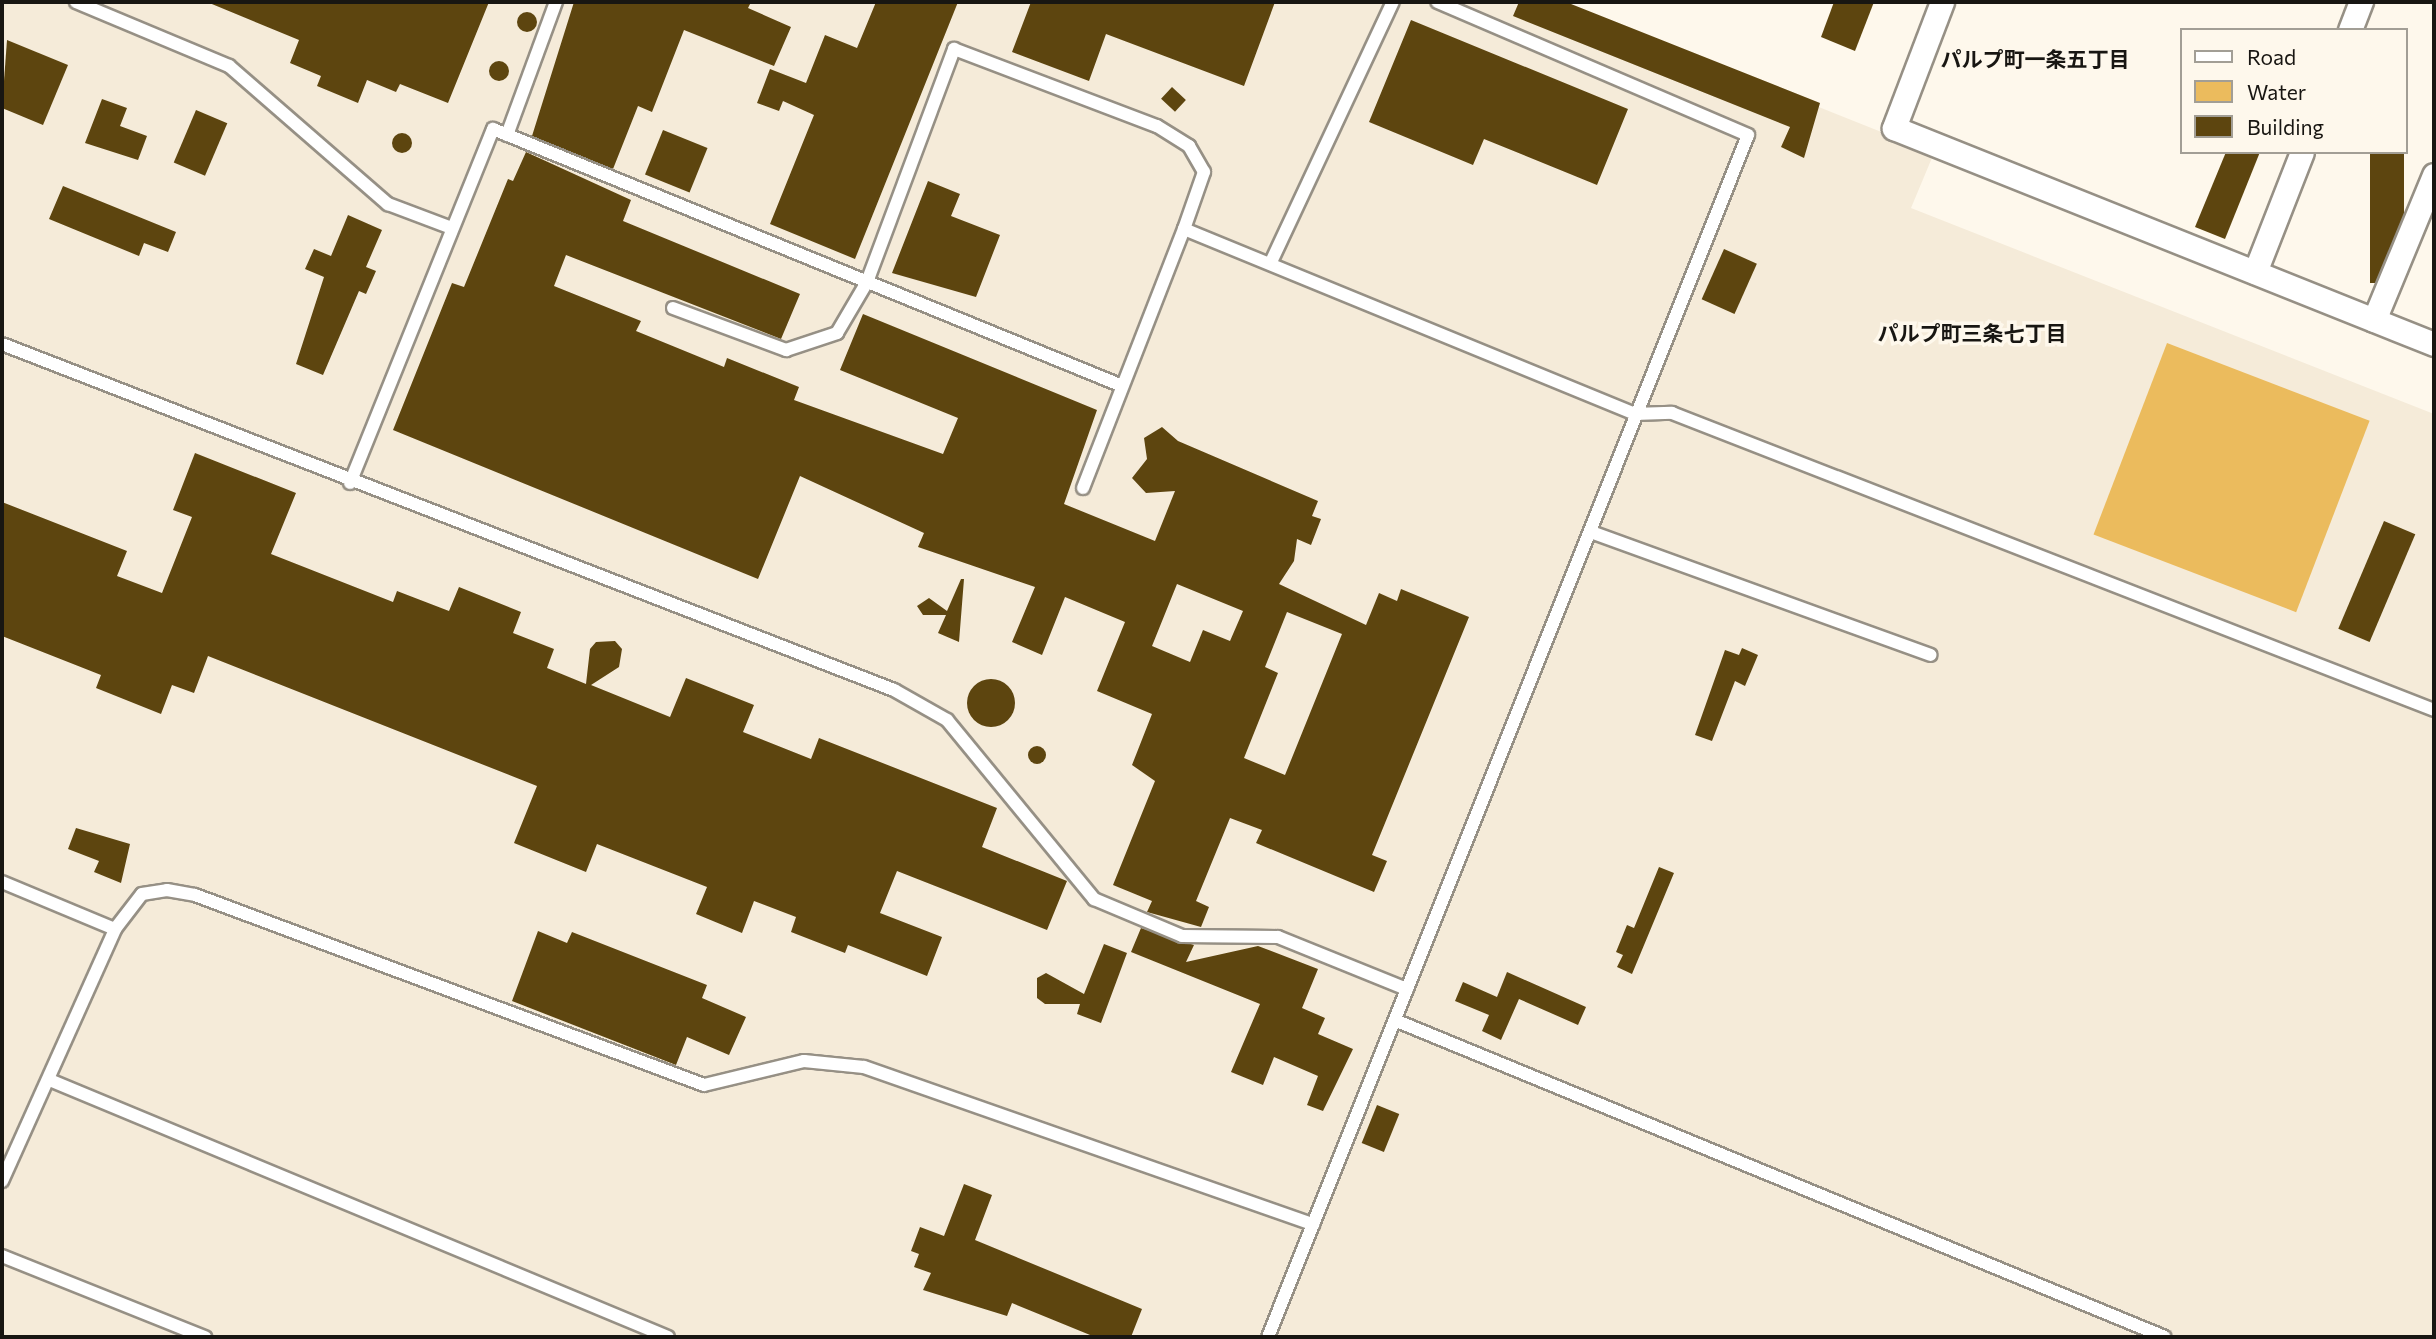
<!DOCTYPE html>
<meta charset="utf-8">
<style>
body{margin:0}
#map{position:relative;width:2436px;height:1339px;overflow:hidden;background:#fef8ec;font-family:Commissioner,"Noto Sans JP",sans-serif}
div>[style]{position:absolute}
.built>*{inset:0;background:#f5ebd9}
.water>*{inset:0;background:#ebbb5d;transform-origin:0 0}
.building>*{inset:0;background:#5d450f;transform-origin:0 0}
.round{border-radius:50%}
.roads{filter:drop-shadow(2px 0 #969085) drop-shadow(-2px 0 #969085) drop-shadow(0 2px #969085) drop-shadow(0 -2px #969085)}
.service>*{height:12px;margin:-6px;padding:0 6px;transform-origin:6px;border-radius:6px;background:#fff}
.minor>*{height:23px;margin:-11.5px;padding:0 11.5px;transform-origin:11.5px;border-radius:11.5px;background:#fff}
span{translate:-50% -50%;white-space:nowrap;text-align:center;line-height:1.15;-webkit-text-stroke:7px #fef8ec;paint-order:stroke}
.neighbourhood-label{font-size:21px;color:#181612;font-weight:700}
.frame{position:absolute;inset:0;border:4px solid #181612;pointer-events:none}
.legend{position:absolute;left:2180px;top:28px;width:228px;height:126px;box-sizing:border-box;background:#fef8ec;border:2px solid #a29e95;margin:0;padding:9px 12px;list-style:none;font-size:21px;color:#181612}
.legend li{display:flex;align-items:center;gap:14px;height:35px}
.legend b{width:35px;border:2px solid #a29e95}
</style>
<div id="map">
<div class="built">
<div style="clip-path:polygon(2px 2px,1555px 2px,1934px 153px,1911px 208px,2434px 414px,2434px 1337px,2px 1337px)"></div>
</div>
<div class="water">
<div style="left:2167px;top:343px;width:217px;height:205px;rotate:21deg"></div>
</div>
<div class="building">
<div style="clip-path:polygon(207px 2px,489px 2px,448px 103px,400px 84px,396px 92px,367px 80px,358px 103px,317px 86px,321px 76px,290px 63px,299px 40px)"></div>
<div style="clip-path:polygon(574px 2px,751px 2px,748px 8px,791px 27px,774px 66px,684px 30px,652px 112px,638px 106px,613px 169px,532px 136px)"></div>
<div style="clip-path:polygon(876px 2px,958px 2px,855px 259px,770px 224px,814px 115px,783px 101px,779px 111px,757px 103px,770px 69px,806px 83px,825px 35px,857px 48px)"></div>
<div style="clip-path:polygon(1031px 2px,1275px 2px,1244px 86px,1106px 34px,1089px 81px,1012px 52px)"></div>
<div style="clip-path:polygon(1519px 2px,1566px 2px,1820px 103px,1804px 158px,1781px 147px,1790px 127px,1513px 16px)"></div>
<div style="clip-path:polygon(1834px 2px,1874px 2px,1855px 51px,1821px 37px)"></div>
<div class="round" style="left:517px;top:12px;width:20px;height:20px"></div>
<div style="clip-path:polygon(1411px 20px,1628px 109px,1597px 185px,1484px 139px,1473px 165px,1369px 122px)"></div>
<div style="clip-path:polygon(7px 40px,68px 65px,43px 125px,2px 108px)"></div>
<div class="round" style="left:489px;top:61px;width:20px;height:20px"></div>
<div style="left:1172px;top:87px;width:19px;height:16px;rotate:43deg"></div>
<div style="clip-path:polygon(102px 99px,127px 108px,120px 126px,147px 136px,138px 160px,85px 143px)"></div>
<div style="left:196px;top:110px;width:34px;height:57px;rotate:23deg"></div>
<div style="left:663px;top:130px;width:48px;height:48px;rotate:22deg"></div>
<div class="round" style="left:392px;top:133px;width:20px;height:20px"></div>
<div style="clip-path:polygon(evenodd,526px 152px,631px 200px,623px 221px,800px 294px,781px 339px,566px 255px,554px 286px,641px 321px,636px 331px,724px 367px,727px 358px,799px 387px,794px 400px,943px 454px,958px 418px,840px 370px,863px 314px,1097px 410px,1064px 504px,1155px 541px,1175px 491px,1146px 493px,1132px 478px,1147px 459px,1144px 438px,1162px 427px,1178px 441px,1318px 501px,1312px 516px,1321px 519px,1311px 545px,1297px 539px,1294px 561px,1279px 584px,1366px 625px,1379px 593px,1397px 601px,1401px 589px,1469px 617px,1372px 855px,1387px 861px,1374px 892px,1256px 843px,1262px 830px,1230px 818px,1196px 901px,1209px 907px,1201px 927px,1147px 912px,1152px 901px,1113px 885px,1155px 781px,1132px 765px,1152px 714px,1097px 691px,1125px 622px,1065px 597px,1042px 655px,1012px 642px,1035px 587px,918px 547px,924px 533px,800px 476px,758px 579px,393px 430px,452px 283px,464px 287px,508px 179px,513px 181px,526px 152px,1177px 584px,1243px 611px,1230px 641px,1203px 630px,1190px 662px,1152px 646px,1177px 584px,526px 152px,1287px 612px,1342px 634px,1285px 775px,1244px 758px,1278px 673px,1265px 667px,1287px 612px)"></div>
<div style="clip-path:polygon(2226px 152px,2260px 152px,2225px 239px,2195px 227px)"></div>
<div style="left:2370px;top:152px;width:34px;height:131px"></div>
<div style="clip-path:polygon(928px 181px,960px 194px,951px 216px,1000px 235px,976px 297px,892px 273px)"></div>
<div style="clip-path:polygon(63px 186px,176px 232px,168px 252px,144px 243px,139px 256px,49px 219px)"></div>
<div style="clip-path:polygon(348px 215px,382px 230px,366px 267px,376px 271px,366px 294px,359px 291px,323px 375px,296px 364px,324px 277px,305px 269px,314px 249px,331px 256px)"></div>
<div style="left:1724px;top:249px;width:36px;height:55px;rotate:24deg"></div>
<div style="clip-path:polygon(195px 453px,296px 493px,271px 554px,393px 602px,397px 591px,449px 611px,459px 587px,521px 612px,513px 633px,554px 649px,547px 668px,586px 684px,590px 649px,596px 642px,615px 641px,622px 649px,619px 667px,591px 685px,670px 717px,686px 678px,754px 705px,743px 732px,811px 759px,819px 738px,997px 808px,982px 847px,1067px 881px,1047px 930px,897px 871px,880px 913px,942px 937px,927px 976px,848px 945px,845px 953px,791px 932px,796px 917px,754px 901px,742px 933px,696px 914px,707px 887px,597px 844px,586px 872px,514px 843px,537px 786px,208px 656px,194px 693px,172px 685px,161px 714px,96px 688px,101px 675px,2px 636px,2px 502px,127px 551px,117px 576px,162px 593px,192px 517px,173px 510px)"></div>
<div style="left:2384px;top:521px;width:34px;height:117px;rotate:23deg"></div>
<div style="clip-path:polygon(961px 579px,964px 579px,959px 642px,938px 633px,946px 615px,923px 615px,917px 606px,929px 598px,947px 611px)"></div>
<div style="clip-path:polygon(1742px 648px,1758px 655px,1745px 686px,1735px 681px,1712px 741px,1695px 735px,1725px 650px,1739px 655px)"></div>
<div class="round" style="left:967px;top:679px;width:48px;height:48px"></div>
<div class="round" style="left:1028px;top:746px;width:18px;height:18px"></div>
<div style="clip-path:polygon(76px 828px,130px 844px,121px 883px,94px 872px,99px 861px,68px 849px)"></div>
<div style="clip-path:polygon(1659px 867px,1674px 873px,1632px 974px,1617px 967px,1623px 955px,1616px 952px,1627px 925px,1634px 928px)"></div>
<div style="clip-path:polygon(1141px 928px,1194px 945px,1186px 962px,1258px 946px,1318px 969px,1302px 1008px,1325px 1018px,1318px 1034px,1353px 1049px,1323px 1111px,1307px 1105px,1318px 1076px,1274px 1057px,1263px 1085px,1231px 1072px,1260px 1004px,1131px 952px)"></div>
<div style="clip-path:polygon(538px 931px,567px 943px,572px 932px,707px 985px,702px 998px,746px 1017px,729px 1055px,687px 1037px,676px 1065px,512px 1001px)"></div>
<div style="clip-path:polygon(1104px 944px,1127px 953px,1101px 1023px,1077px 1014px,1080px 1004px,1045px 1004px,1037px 998px,1037px 978px,1046px 973px,1084px 994px)"></div>
<div style="clip-path:polygon(1507px 972px,1586px 1007px,1578px 1025px,1519px 999px,1501px 1040px,1482px 1031px,1489px 1015px,1455px 1001px,1463px 982px,1497px 997px)"></div>
<div style="left:1377px;top:1105px;width:24px;height:41px;rotate:22deg"></div>
<div style="clip-path:polygon(964px 1184px,992px 1195px,975px 1240px,1142px 1309px,1131px 1337px,1095px 1337px,1012px 1303px,1007px 1316px,923px 1290px,931px 1273px,914px 1267px,919px 1254px,911px 1251px,920px 1227px,944px 1236px)"></div>
</div>
<div class="roads">
<div class="service">
<div style="left:76px;top:2px;width:166px;rotate:22.7deg"></div>
<div style="left:229px;top:66px;width:211px;rotate:41deg"></div>
<div style="left:388px;top:204px;width:68px;rotate:20.6deg"></div>
<div style="left:507px;top:135px;width:142px;rotate:-69.8deg"></div>
<div style="left:1271px;top:262px;width:287px;rotate:-64.9deg"></div>
<div style="left:673px;top:308px;width:121px;rotate:20.4deg"></div>
<div style="left:786px;top:350px;width:54px;rotate:-18.4deg"></div>
<div style="left:837px;top:333px;width:59px;rotate:-59.5deg"></div>
<div style="left:867px;top:282px;width:249px;rotate:-69.5deg"></div>
<div style="left:954px;top:49px;width:217px;rotate:20.8deg"></div>
<div style="left:1157px;top:126px;width:38px;rotate:32deg"></div>
<div style="left:1189px;top:146px;width:30px;rotate:60deg"></div>
<div style="left:1204px;top:172px;width:60px;rotate:109.3deg"></div>
<div style="left:2px;top:344px;width:957px;rotate:21.2deg"></div>
<div style="left:894px;top:690px;width:61px;rotate:29.5deg"></div>
<div style="left:947px;top:720px;width:232px;rotate:50.6deg"></div>
<div style="left:1094px;top:899px;width:95px;rotate:22.8deg"></div>
<div style="left:1182px;top:936px;width:96px;rotate:0.6deg"></div>
<div style="left:1278px;top:937px;width:139px;rotate:22deg"></div>
<div style="left:350px;top:483px;width:382px;rotate:-68deg"></div>
<div style="left:493px;top:129px;width:677px;rotate:22.21deg"></div>
<div style="left:1083px;top:488px;width:278px;rotate:-68.7deg"></div>
<div style="left:1184px;top:229px;width:487px;rotate:22.3deg"></div>
<div style="left:1634px;top:414px;width:38px;rotate:-2deg"></div>
<div style="left:1672px;top:413px;width:818px;rotate:21.29deg"></div>
<div style="left:1591px;top:532px;width:361px;rotate:19.9deg"></div>
<div style="left:2px;top:882px;width:122px;rotate:22.6deg"></div>
<div style="left:1397px;top:1021px;width:830px;rotate:22.37deg"></div>
<div style="left:52px;top:1081px;width:667px;rotate:22.57deg"></div>
<div style="left:2px;top:1181px;width:276px;rotate:-65.8deg"></div>
<div style="left:115px;top:929px;width:44px;rotate:-52.4deg"></div>
<div style="left:142px;top:894px;width:25px;rotate:-9deg"></div>
<div style="left:167px;top:890px;width:28px;rotate:10deg"></div>
<div style="left:195px;top:895px;width:543px;rotate:20.47deg"></div>
<div style="left:704px;top:1085px;width:103px;rotate:-13.5deg"></div>
<div style="left:804px;top:1061px;width:60px;rotate:5.7deg"></div>
<div style="left:864px;top:1067px;width:476px;rotate:19.3deg"></div>
<div style="left:2px;top:1256px;width:219px;rotate:21.8deg"></div>
<div style="left:1268px;top:1337px;width:1294px;rotate:-68.23deg"></div>
<div style="left:1748px;top:135px;width:338px;rotate:-156.8deg"></div>
</div>
<div class="minor">
<div style="left:1942px;top:2px;width:135px;rotate:110.9deg"></div>
<div style="left:1894px;top:128px;width:582px;rotate:21.8deg"></div>
<div style="left:2350px;top:30px;width:30px;rotate:-69deg"></div>
<div style="left:2255px;top:272px;width:129px;rotate:-68.6deg"></div>
<div style="left:2374px;top:320px;width:157px;rotate:-67.5deg"></div>
</div>
</div>
<div class="neighbourhood-label">
<span style="left:2035px;top:59px">パルプ町一条五丁目</span>
<span style="left:1972px;top:333px">パルプ町三条七丁目</span>
</div>
<div class="frame"></div>
<ul class="legend">
<li><b style="height:9px;background:#fff"></b>Road</li>
<li><b style="height:19px;background:#ebbb5d"></b>Water</li>
<li><b style="height:19px;background:#5d450f"></b>Building</li>
</ul>
</div>
